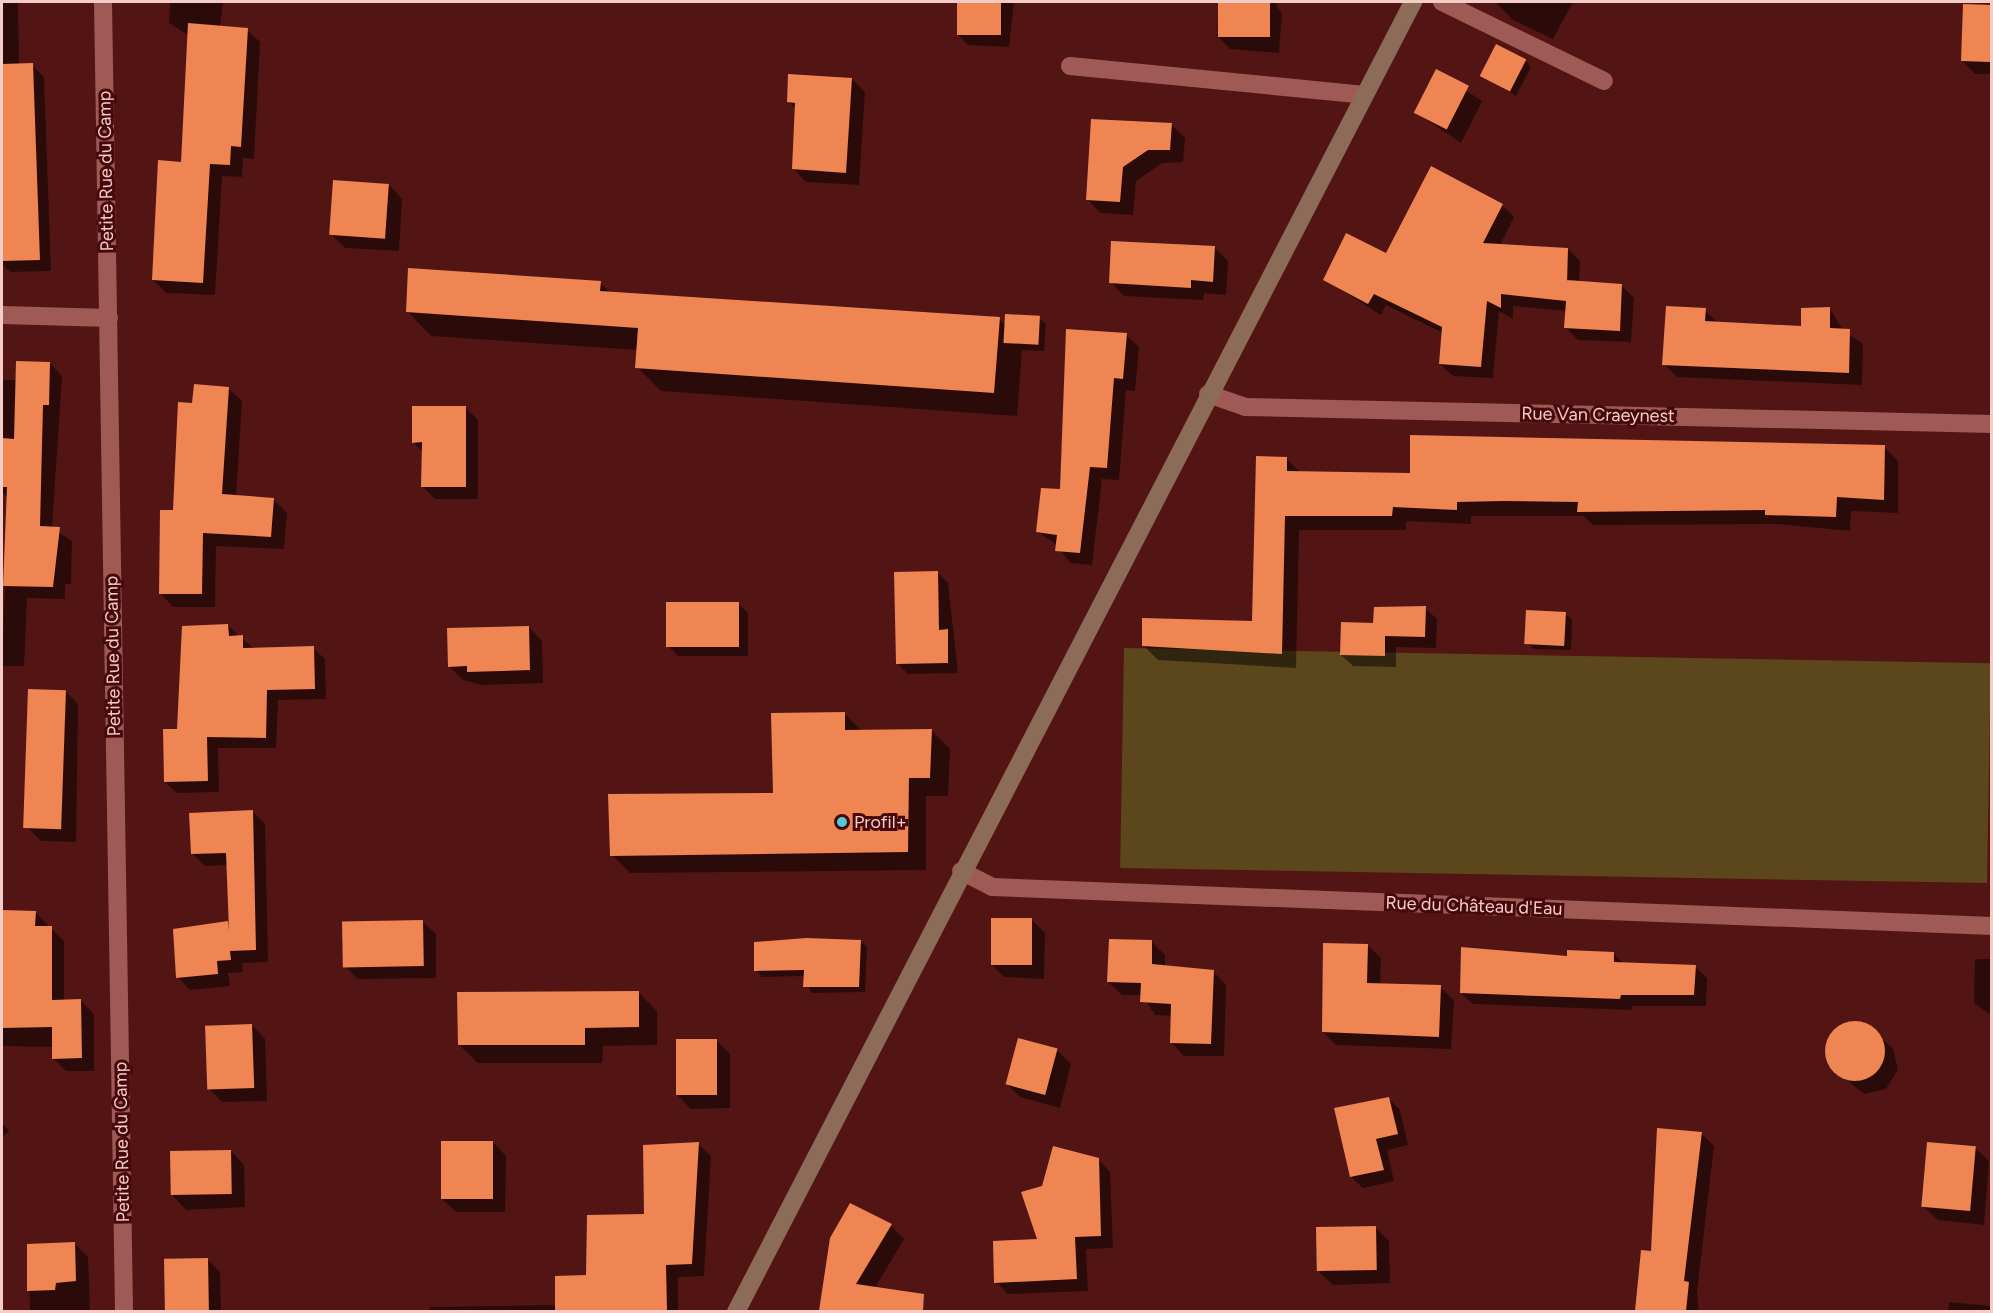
<!DOCTYPE html>
<meta charset="utf-8">
<style>
body{margin:0}
#map{position:relative;width:1993px;height:1313px;overflow:hidden;background:#521514;font-family:Figtree,sans-serif}
div>[style]{position:absolute}
.green>*{inset:0;background:#5b471b;transform-origin:0 0}
.shadow>*{inset:0;background:#0007;transform-origin:0 0}
.building>*{inset:0;background:#ee8553;transform-origin:0 0}
.round{border-radius:50%}
.lane>*{height:18px;margin:-9px;padding:0 9px;transform-origin:9px;border-radius:9px;background:#9f5a55}
.street>*{height:18px;margin:-9px;padding:0 9px;transform-origin:9px;border-radius:9px;background:#9f5a55}
.secondary>*{height:18px;margin:-9px;padding:0 9px;transform-origin:9px;border-radius:9px;background:#8c6b59}
.dots>*{width:16px;height:16px;translate:-50% -50%;box-sizing:border-box;border:3px solid #46080a;border-radius:50%}
span{translate:-50% -50%;white-space:nowrap;text-align:center;line-height:1.15;-webkit-text-stroke:6px #46080a;paint-order:stroke}
.street-label{font-size:18px;color:#f4ccc8}
.poi-label{font-size:18px;color:#f4ccc8}
.left{translate:0 -50%;text-align:left}
.frame{position:absolute;inset:0;border:3px solid #f4ccc8;pointer-events:none}
</style>
<div id="map">
<div class="green">
<div style="left:1124px;top:648px;width:867px;height:220px;rotate:1deg"></div>
</div>
<div class="shadow">
<div style="clip-path:polygon(2px 2px,18px 2px,19px 65px,32px 65px,44px 77px,51px 271px,10px 272px,2px 264px)"></div>
<div style="clip-path:polygon(170px 2px,223px 2px,220px 28px,247px 30px,260px 42px,254px 159px,243px 158px,242px 177px,222px 176px,215px 295px,166px 293px,153px 280px,183px 163px,189px 36px,169px 23px)"></div>
<div style="clip-path:polygon(958px 2px,1014px 2px,1009px 47px,968px 45px,957px 34px)"></div>
<div style="clip-path:polygon(1219px 2px,1275px 2px,1282px 14px,1279px 53px,1230px 49px,1217px 36px)"></div>
<div style="clip-path:polygon(1495px 2px,1573px 2px,1553px 39px,1513px 20px)"></div>
<div style="clip-path:polygon(1988px 2px,1992px 74px,1975px 74px,1962px 61px)"></div>
<div style="clip-path:polygon(1525px 60px,1531px 67px,1516px 96px,1482px 75px)"></div>
<div style="clip-path:polygon(1436px 71px,1482px 101px,1461px 143px,1415px 112px)"></div>
<div style="clip-path:polygon(852px 79px,865px 92px,859px 185px,806px 182px,793px 168px,796px 109px,788px 101px)"></div>
<div style="clip-path:polygon(1092px 121px,1171px 124px,1185px 138px,1183px 162px,1162px 163px,1136px 181px,1133px 215px,1100px 213px,1087px 199px)"></div>
<div style="clip-path:polygon(389px 185px,402px 199px,399px 251px,345px 248px,332px 235px)"></div>
<div style="clip-path:polygon(1502px 205px,1514px 217px,1500px 245px,1568px 249px,1580px 261px,1579px 282px,1621px 285px,1634px 298px,1631px 342px,1578px 340px,1566px 328px,1567px 311px,1513px 306px,1513px 319px,1499px 311px,1493px 378px,1453px 376px,1440px 364px,1443px 333px,1386px 305px,1381px 315px,1325px 280px)"></div>
<div style="clip-path:polygon(1215px 248px,1228px 261px,1226px 295px,1204px 293px,1203px 300px,1124px 296px,1111px 282px)"></div>
<div style="clip-path:polygon(600px 283px,611px 293px,999px 319px,1006px 325px,1039px 318px,1046px 324px,1044px 351px,1022px 350px,1017px 416px,661px 391px,637px 367px,638px 350px,431px 336px,408px 312px)"></div>
<div style="clip-path:polygon(1830px 309px,1843px 330px,1863px 344px,1862px 385px,1677px 377px,1664px 364px,1705px 310px,1718px 323px,1802px 328px)"></div>
<div style="clip-path:polygon(1126px 335px,1139px 347px,1135px 391px,1126px 390px,1119px 480px,1102px 479px,1092px 565px,1070px 563px,1057px 545px,1038px 532px,1061px 491px)"></div>
<div style="clip-path:polygon(50px 363px,62px 376px,52px 528px,72px 541px,71px 584px,65px 584px,65px 599px,27px 598px,24px 666px,2px 666px,8px 498px,2px 492px,2px 380px,17px 380px)"></div>
<div style="clip-path:polygon(228px 388px,242px 401px,236px 497px,274px 500px,287px 513px,284px 549px,216px 546px,215px 607px,173px 607px,160px 593px,193px 405px)"></div>
<div style="clip-path:polygon(465px 407px,478px 420px,478px 499px,435px 499px,422px 486px,423px 452px,413px 442px)"></div>
<div style="clip-path:polygon(1884px 447px,1898px 461px,1898px 513px,1851px 511px,1850px 531px,1777px 524px,1593px 525px,1583px 516px,1471px 516px,1471px 524px,1406px 521px,1406px 530px,1299px 530px,1296px 668px,1158px 660px,1143px 645px,1254px 622px,1286px 458px,1301px 473px,1411px 474px)"></div>
<div style="clip-path:polygon(937px 572px,948px 583px,958px 673px,908px 674px,897px 663px)"></div>
<div style="clip-path:polygon(738px 603px,748px 613px,748px 656px,678px 656px,668px 646px)"></div>
<div style="clip-path:polygon(1425px 608px,1437px 619px,1436px 648px,1396px 647px,1396px 667px,1353px 666px,1341px 655px,1375px 624px)"></div>
<div style="clip-path:polygon(1565px 613px,1572px 620px,1571px 650px,1534px 649px,1527px 643px)"></div>
<div style="clip-path:polygon(228px 626px,253px 648px,313px 648px,325px 659px,326px 699px,278px 700px,276px 748px,218px 748px,219px 792px,177px 793px,165px 782px,179px 731px)"></div>
<div style="clip-path:polygon(529px 627px,542px 641px,543px 683px,482px 685px,463px 680px,449px 666px)"></div>
<div style="clip-path:polygon(65px 691px,78px 704px,76px 842px,41px 841px,28px 828px)"></div>
<div style="clip-path:polygon(844px 713px,862px 731px,932px 731px,950px 749px,948px 796px,926px 796px,926px 870px,630px 873px,612px 855px,774px 795px)"></div>
<div style="clip-path:polygon(252px 811px,265px 824px,268px 962px,242px 963px,243px 972px,228px 973px,230px 986px,190px 990px,178px 977px,230px 925px,228px 865px,205px 866px,192px 853px)"></div>
<div style="clip-path:polygon(2px 859px,2px 912px,35px 912px,64px 941px,64px 1001px,81px 1001px,94px 1014px,94px 1071px,66px 1071px,53px 1058px,53px 1047px,2px 1046px)"></div>
<div style="clip-path:polygon(1032px 920px,1045px 933px,1044px 979px,1004px 977px,991px 964px)"></div>
<div style="clip-path:polygon(422px 921px,436px 934px,436px 978px,357px 979px,344px 965px)"></div>
<div style="clip-path:polygon(861px 941px,867px 947px,865px 992px,811px 993px,805px 976px,762px 977px,756px 970px)"></div>
<div style="clip-path:polygon(1151px 941px,1165px 955px,1165px 966px,1213px 971px,1226px 985px,1224px 1056px,1184px 1056px,1171px 1042px,1172px 1016px,1155px 1015px,1142px 995px,1122px 995px,1108px 982px)"></div>
<div style="clip-path:polygon(1367px 945px,1381px 958px,1380px 985px,1440px 987px,1454px 1000px,1451px 1049px,1336px 1045px,1323px 1032px)"></div>
<div style="clip-path:polygon(1614px 954px,1624px 964px,1695px 967px,1707px 978px,1706px 1006px,1632px 1006px,1632px 1010px,1473px 1004px,1461px 993px,1568px 958px)"></div>
<div style="clip-path:polygon(1975px 959px,1992px 959px,1992px 1016px,1974px 1003px)"></div>
<div style="clip-path:polygon(639px 993px,657px 1011px,657px 1045px,603px 1046px,602px 1063px,478px 1063px,459px 1045px)"></div>
<div style="clip-path:polygon(1861px 1022px,1893px 1048px,1898px 1070px,1886px 1089px,1864px 1094px,1832px 1068px,1827px 1046px,1838px 1027px)"></div>
<div style="clip-path:polygon(252px 1025px,265px 1039px,267px 1101px,222px 1102px,209px 1089px)"></div>
<div style="clip-path:polygon(1019px 1040px,1058px 1051px,1071px 1064px,1060px 1108px,1020px 1097px,1007px 1084px)"></div>
<div style="clip-path:polygon(717px 1041px,730px 1054px,730px 1108px,691px 1109px,677px 1095px)"></div>
<div style="clip-path:polygon(1389px 1099px,1400px 1110px,1408px 1145px,1387px 1150px,1394px 1181px,1363px 1188px,1351px 1177px)"></div>
<div style="left:2px;top:1123px;width:11px;height:76px;rotate:49deg"></div>
<div style="clip-path:polygon(1701px 1133px,1714px 1146px,1697px 1292px,1699px 1312px,1637px 1312px,1642px 1252px,1652px 1253px)"></div>
<div style="clip-path:polygon(493px 1142px,506px 1156px,505px 1212px,456px 1212px,442px 1199px)"></div>
<div style="clip-path:polygon(698px 1144px,711px 1156px,704px 1276px,678px 1277px,678px 1312px,430px 1312px,430px 1307px,557px 1305px,645px 1216px)"></div>
<div style="clip-path:polygon(1975px 1148px,1989px 1161px,1984px 1225px,1938px 1220px,1924px 1207px)"></div>
<div style="clip-path:polygon(231px 1151px,244px 1165px,245px 1207px,186px 1210px,173px 1196px)"></div>
<div style="clip-path:polygon(1098px 1159px,1110px 1172px,1113px 1248px,1086px 1249px,1088px 1291px,1008px 1294px,996px 1282px,1039px 1240px,1043px 1188px)"></div>
<div style="clip-path:polygon(891px 1226px,904px 1239px,875px 1288px,902px 1304px,901px 1312px,821px 1312px,832px 1239px)"></div>
<div style="clip-path:polygon(1375px 1227px,1389px 1241px,1390px 1283px,1333px 1285px,1319px 1272px)"></div>
<div style="clip-path:polygon(74px 1243px,88px 1257px,90px 1312px,30px 1312px,28px 1245px)"></div>
<div style="clip-path:polygon(208px 1260px,220px 1272px,221px 1312px,166px 1312px,166px 1261px)"></div>
<div style="clip-path:polygon(1949px 1302px,1992px 1306px,1992px 1312px,1948px 1312px)"></div>
</div>
<div class="building">
<div style="left:957px;top:2px;width:44px;height:33px"></div>
<div style="left:1218px;top:2px;width:52px;height:35px"></div>
<div style="left:1963px;top:4px;width:29px;height:57px;rotate:2deg"></div>
<div style="clip-path:polygon(188px 23px,248px 28px,241px 147px,231px 146px,230px 165px,210px 164px,203px 283px,152px 280px,158px 160px,181px 162px)"></div>
<div style="left:1496px;top:44px;width:34px;height:36px;rotate:27deg"></div>
<div style="clip-path:polygon(33px 63px,40px 260px,2px 261px,2px 64px)"></div>
<div style="left:1436px;top:69px;width:37px;height:49px;rotate:27deg"></div>
<div style="clip-path:polygon(788px 74px,852px 78px,846px 173px,792px 169px,795px 103px,787px 102px)"></div>
<div style="clip-path:polygon(1091px 119px,1172px 123px,1170px 150px,1148px 150px,1123px 167px,1120px 202px,1086px 200px)"></div>
<div style="clip-path:polygon(1431px 166px,1503px 204px,1483px 243px,1568px 248px,1567px 285px,1567px 280px,1622px 284px,1620px 331px,1564px 328px,1566px 301px,1501px 294px,1501px 308px,1487px 301px,1481px 367px,1439px 364px,1442px 327px,1374px 294px,1368px 304px,1323px 280px,1346px 233px,1386px 253px)"></div>
<div style="left:333px;top:180px;width:56px;height:55px;rotate:4deg"></div>
<div style="clip-path:polygon(1111px 241px,1215px 246px,1213px 282px,1191px 280px,1191px 288px,1109px 283px)"></div>
<div style="clip-path:polygon(408px 268px,601px 281px,600px 291px,1000px 317px,994px 393px,635px 368px,638px 328px,406px 312px)"></div>
<div style="clip-path:polygon(1666px 306px,1706px 308px,1705px 321px,1801px 326px,1801px 308px,1830px 307px,1830px 328px,1850px 329px,1849px 373px,1662px 365px)"></div>
<div style="left:1005px;top:314px;width:35px;height:29px;rotate:3deg"></div>
<div style="clip-path:polygon(1066px 329px,1127px 333px,1123px 379px,1114px 378px,1107px 468px,1090px 467px,1080px 553px,1055px 551px,1057px 535px,1036px 532px,1041px 488px,1060px 489px)"></div>
<div style="clip-path:polygon(16px 361px,50px 362px,49px 405px,43px 405px,40px 526px,60px 527px,53px 587px,3px 586px,7px 487px,2px 487px,2px 438px,14px 439px)"></div>
<div style="clip-path:polygon(194px 384px,229px 387px,222px 494px,274px 498px,271px 537px,203px 533px,202px 594px,159px 594px,160px 510px,173px 510px,178px 402px,192px 403px)"></div>
<div style="clip-path:polygon(412px 406px,466px 406px,466px 487px,421px 487px,422px 442px,412px 443px)"></div>
<div style="clip-path:polygon(1410px 435px,1885px 445px,1884px 500px,1837px 497px,1836px 517px,1765px 515px,1765px 510px,1577px 512px,1578px 502px,1503px 501px,1457px 502px,1457px 510px,1393px 507px,1392px 516px,1285px 516px,1282px 654px,1142px 646px,1142px 618px,1252px 621px,1256px 456px,1287px 457px,1287px 471px,1410px 473px)"></div>
<div style="clip-path:polygon(938px 571px,939px 630px,948px 629px,948px 663px,896px 664px,894px 572px)"></div>
<div style="left:666px;top:602px;width:73px;height:45px"></div>
<div style="clip-path:polygon(1426px 606px,1425px 637px,1385px 636px,1385px 656px,1340px 655px,1341px 622px,1373px 623px,1374px 607px)"></div>
<div style="left:1526px;top:610px;width:40px;height:34px;rotate:3deg"></div>
<div style="clip-path:polygon(228px 624px,229px 636px,243px 635px,243px 648px,314px 646px,315px 689px,267px 690px,266px 738px,207px 737px,208px 781px,164px 782px,163px 729px,177px 729px,182px 626px)"></div>
<div style="clip-path:polygon(529px 626px,530px 670px,467px 672px,467px 666px,448px 667px,447px 628px)"></div>
<div style="left:28px;top:689px;width:38px;height:139px;rotate:2deg"></div>
<div style="clip-path:polygon(845px 712px,845px 730px,932px 729px,930px 778px,909px 778px,908px 852px,610px 856px,608px 794px,773px 793px,771px 713px)"></div>
<div style="clip-path:polygon(253px 810px,256px 950px,230px 951px,231px 960px,217px 961px,218px 974px,176px 978px,173px 929px,228px 921px,229px 931px,226px 853px,191px 854px,189px 813px)"></div>
<div style="clip-path:polygon(2px 910px,36px 911px,35px 926px,52px 926px,52px 1000px,81px 999px,82px 1058px,52px 1059px,52px 1027px,2px 1028px)"></div>
<div style="left:991px;top:918px;width:41px;height:47px"></div>
<div style="left:423px;top:920px;width:46px;height:81px;rotate:89deg"></div>
<div style="clip-path:polygon(806px 938px,861px 940px,859px 987px,803px 987px,804px 970px,754px 971px,754px 942px)"></div>
<div style="clip-path:polygon(1109px 939px,1152px 940px,1152px 964px,1214px 970px,1211px 1044px,1170px 1043px,1171px 1004px,1140px 1002px,1141px 983px,1107px 982px)"></div>
<div style="clip-path:polygon(1323px 943px,1368px 944px,1367px 983px,1441px 985px,1439px 1037px,1322px 1032px)"></div>
<div style="clip-path:polygon(1461px 947px,1567px 956px,1567px 950px,1614px 952px,1614px 962px,1696px 965px,1694px 995px,1621px 995px,1620px 999px,1460px 993px)"></div>
<div style="clip-path:polygon(639px 991px,639px 1027px,585px 1028px,585px 1045px,458px 1045px,457px 992px)"></div>
<div class="round" style="left:1825px;top:1021px;width:60px;height:60px"></div>
<div style="left:252px;top:1024px;width:64px;height:47px;rotate:88deg"></div>
<div style="left:1018px;top:1038px;width:41px;height:48px;rotate:15deg"></div>
<div style="left:717px;top:1039px;width:56px;height:41px;rotate:90deg"></div>
<div style="clip-path:polygon(1389px 1097px,1398px 1134px,1376px 1139px,1384px 1170px,1350px 1177px,1334px 1108px)"></div>
<div style="clip-path:polygon(1657px 1128px,1702px 1132px,1684px 1281px,1689px 1282px,1686px 1311px,1635px 1311px,1641px 1250px,1651px 1251px)"></div>
<div style="left:493px;top:1141px;width:58px;height:52px;rotate:90deg"></div>
<div style="clip-path:polygon(699px 1142px,692px 1264px,666px 1265px,667px 1311px,555px 1311px,555px 1276px,586px 1275px,587px 1215px,644px 1214px,643px 1145px)"></div>
<div style="left:1927px;top:1142px;width:49px;height:65px;rotate:5deg"></div>
<div style="clip-path:polygon(1053px 1146px,1099px 1158px,1101px 1236px,1075px 1237px,1077px 1279px,994px 1283px,993px 1241px,1037px 1239px,1021px 1192px,1042px 1186px)"></div>
<div style="left:231px;top:1150px;width:44px;height:61px;rotate:89deg"></div>
<div style="clip-path:polygon(850px 1203px,892px 1224px,856px 1284px,924px 1294px,923px 1311px,819px 1311px,830px 1238px)"></div>
<div style="left:1376px;top:1226px;width:44px;height:60px;rotate:89deg"></div>
<div style="clip-path:polygon(75px 1242px,76px 1281px,56px 1283px,55px 1290px,27px 1291px,27px 1244px)"></div>
<div style="left:208px;top:1258px;width:53px;height:44px;rotate:89deg"></div>
</div>
<div class="lane">
<div style="left:1442px;top:2px;width:180px;rotate:26deg"></div>
</div>
<div class="street">
<div style="left:103px;top:2px;width:1310px;rotate:89.08deg"></div>
<div style="left:1070px;top:66px;width:296px;rotate:5.6deg"></div>
<div style="left:2px;top:315px;width:107px;rotate:1.6deg"></div>
<div style="left:1208px;top:394px;width:39px;rotate:19deg"></div>
<div style="left:1245px;top:407px;width:747px;rotate:1.3deg"></div>
<div style="left:961px;top:871px;width:35px;rotate:27deg"></div>
<div style="left:992px;top:887px;width:1001px;rotate:2.23deg"></div>
</div>
<div class="secondary">
<div style="left:736px;top:1312px;width:1475px;rotate:-62.67deg"></div>
</div>
<div class="dots">
<div style="left:842px;top:822px;background:#52cbd8"></div>
</div>
<div class="street-label">
<span style="left:106px;top:171px;rotate:-91deg">Petite Rue du Camp</span>
<span style="left:1598px;top:415px;rotate:1deg">Rue Van Craeynest</span>
<span style="left:113px;top:656px;rotate:-91deg">Petite Rue du Camp</span>
<span style="left:1474px;top:906px;rotate:2deg">Rue du Château d'Eau</span>
<span style="left:122px;top:1142px;rotate:-91deg">Petite Rue du Camp</span>
</div>
<div class="poi-label">
<span class="left" style="left:854px;top:822px">Profil+</span>
</div>
<div class="frame"></div>
</div>
